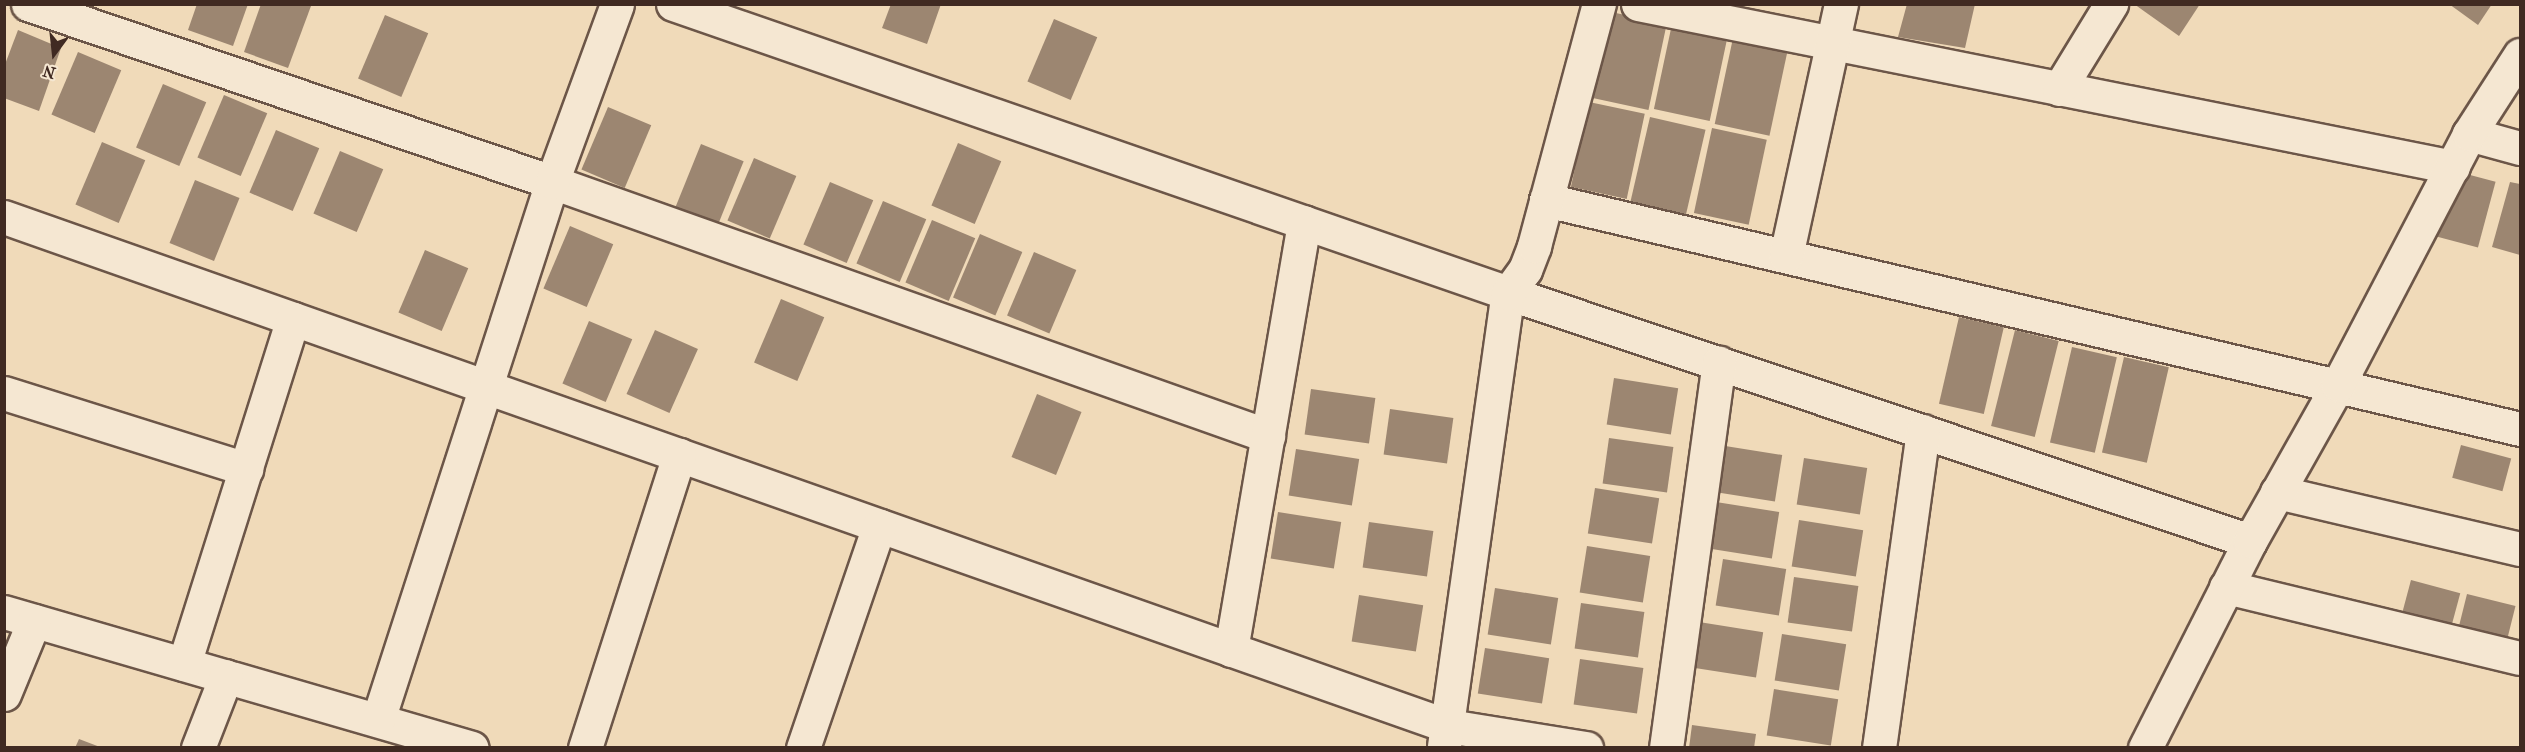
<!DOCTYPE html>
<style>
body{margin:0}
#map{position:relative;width:2525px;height:752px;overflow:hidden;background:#f0dab9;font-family:"IM FELL French Canon",serif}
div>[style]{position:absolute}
.building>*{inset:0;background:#9c8671;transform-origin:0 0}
.roads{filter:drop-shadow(2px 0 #6c5648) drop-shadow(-2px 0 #6c5648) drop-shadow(0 2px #6c5648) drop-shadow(0 -2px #6c5648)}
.street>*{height:33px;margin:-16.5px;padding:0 16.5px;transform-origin:16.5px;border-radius:16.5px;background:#f5e7d2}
span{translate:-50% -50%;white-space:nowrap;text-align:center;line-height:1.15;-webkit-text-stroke:4.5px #f5e7d2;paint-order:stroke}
.frame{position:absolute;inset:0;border:6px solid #402a22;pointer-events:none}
.north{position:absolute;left:24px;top:24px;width:60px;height:60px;-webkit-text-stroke:4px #f5e7d2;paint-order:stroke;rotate:195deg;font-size:16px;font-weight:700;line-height:24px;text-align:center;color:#402a22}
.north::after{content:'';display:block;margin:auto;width:21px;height:27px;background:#402a22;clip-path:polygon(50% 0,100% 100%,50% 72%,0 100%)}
</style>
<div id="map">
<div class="building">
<div style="clip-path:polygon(197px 4px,248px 4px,233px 46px,188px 30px)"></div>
<div style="clip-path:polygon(261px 4px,311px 6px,288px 68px,244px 52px)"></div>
<div style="clip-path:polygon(891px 4px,941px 4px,927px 44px,882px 28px)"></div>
<div style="clip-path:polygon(1907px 4px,1975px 4px,1965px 48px,1898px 37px)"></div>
<div style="clip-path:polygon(2134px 4px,2200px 4px,2179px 36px)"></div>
<div style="clip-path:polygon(2449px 4px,2492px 4px,2478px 25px)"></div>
<div style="left:1611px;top:12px;width:57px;height:88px;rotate:12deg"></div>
<div style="left:385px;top:15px;width:47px;height:69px;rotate:23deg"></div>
<div style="left:1054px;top:19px;width:47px;height:68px;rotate:23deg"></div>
<div style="left:1672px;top:24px;width:57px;height:87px;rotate:12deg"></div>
<div style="clip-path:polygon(18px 30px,61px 48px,39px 111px,4px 98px,4px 67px)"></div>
<div style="left:1733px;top:38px;width:56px;height:88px;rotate:12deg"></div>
<div style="left:78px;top:52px;width:47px;height:68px;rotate:23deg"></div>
<div style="left:163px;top:84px;width:47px;height:69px;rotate:23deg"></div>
<div style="left:224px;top:95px;width:47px;height:68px;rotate:23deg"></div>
<div style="left:1589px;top:102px;width:57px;height:87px;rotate:12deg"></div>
<div style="left:608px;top:107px;width:47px;height:68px;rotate:23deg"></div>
<div style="left:1650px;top:117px;width:57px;height:89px;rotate:13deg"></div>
<div style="left:1712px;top:128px;width:56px;height:87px;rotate:12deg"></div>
<div style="left:276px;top:130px;width:47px;height:68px;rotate:23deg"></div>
<div style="left:102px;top:142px;width:47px;height:68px;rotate:23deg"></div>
<div style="left:958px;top:143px;width:47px;height:68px;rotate:23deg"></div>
<div style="left:701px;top:144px;width:46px;height:68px;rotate:22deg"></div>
<div style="left:340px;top:151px;width:47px;height:68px;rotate:23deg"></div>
<div style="left:754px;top:158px;width:46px;height:68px;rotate:23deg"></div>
<div style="left:2455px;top:171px;width:42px;height:68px;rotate:15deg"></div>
<div style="left:195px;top:180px;width:48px;height:68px;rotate:22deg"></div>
<div style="left:830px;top:182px;width:47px;height:68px;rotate:23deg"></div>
<div style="clip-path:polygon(2510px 182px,2520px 184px,2520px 255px,2492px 247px)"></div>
<div style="left:883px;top:201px;width:47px;height:68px;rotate:23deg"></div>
<div style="left:932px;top:220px;width:47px;height:68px;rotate:23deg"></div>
<div style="left:570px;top:226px;width:47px;height:68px;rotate:23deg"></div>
<div style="left:980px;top:234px;width:46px;height:69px;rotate:23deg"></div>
<div style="left:425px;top:250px;width:47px;height:68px;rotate:23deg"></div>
<div style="left:1034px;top:252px;width:46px;height:69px;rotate:23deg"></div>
<div style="left:781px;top:299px;width:47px;height:69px;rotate:23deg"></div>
<div style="left:1959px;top:317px;width:46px;height:89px;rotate:13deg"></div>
<div style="left:589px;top:321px;width:47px;height:68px;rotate:23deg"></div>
<div style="left:655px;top:330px;width:47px;height:70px;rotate:24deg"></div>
<div style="left:2015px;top:330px;width:45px;height:99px;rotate:14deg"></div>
<div style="left:2072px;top:347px;width:46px;height:98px;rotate:13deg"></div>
<div style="left:2124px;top:357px;width:46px;height:98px;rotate:13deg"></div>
<div style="left:1614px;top:378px;width:65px;height:47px;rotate:9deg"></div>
<div style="left:1311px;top:389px;width:65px;height:46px;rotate:8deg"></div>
<div style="left:1037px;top:394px;width:48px;height:68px;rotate:22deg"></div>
<div style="left:1390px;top:409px;width:64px;height:46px;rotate:8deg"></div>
<div style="left:1609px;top:438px;width:65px;height:46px;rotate:8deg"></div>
<div style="left:1719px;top:445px;width:64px;height:47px;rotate:9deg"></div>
<div style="left:2461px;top:445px;width:52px;height:34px;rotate:15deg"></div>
<div style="left:1296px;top:449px;width:64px;height:47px;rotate:9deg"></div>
<div style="left:1804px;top:458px;width:64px;height:47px;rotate:9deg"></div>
<div style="left:1595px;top:488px;width:65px;height:46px;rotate:9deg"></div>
<div style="left:1716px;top:502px;width:64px;height:47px;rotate:9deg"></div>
<div style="left:1278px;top:512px;width:64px;height:47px;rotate:9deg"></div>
<div style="left:1799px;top:520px;width:65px;height:47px;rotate:9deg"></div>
<div style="left:1369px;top:522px;width:65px;height:46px;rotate:8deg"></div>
<div style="left:1587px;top:546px;width:64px;height:47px;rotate:9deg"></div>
<div style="left:1723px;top:559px;width:64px;height:47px;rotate:9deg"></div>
<div style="left:1794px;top:577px;width:65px;height:46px;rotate:8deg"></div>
<div style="left:2411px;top:580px;width:51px;height:33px;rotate:15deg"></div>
<div style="left:1495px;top:588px;width:64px;height:47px;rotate:9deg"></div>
<div style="left:2467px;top:594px;width:50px;height:33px;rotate:14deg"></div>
<div style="left:1359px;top:595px;width:65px;height:47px;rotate:9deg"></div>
<div style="left:1581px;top:603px;width:64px;height:46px;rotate:8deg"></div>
<div style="left:1699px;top:622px;width:65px;height:46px;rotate:9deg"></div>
<div style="left:1782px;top:634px;width:65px;height:47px;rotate:9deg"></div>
<div style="left:1485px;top:648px;width:65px;height:46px;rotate:9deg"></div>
<div style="left:1580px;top:659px;width:64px;height:46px;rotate:8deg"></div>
<div style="left:1774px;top:689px;width:65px;height:47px;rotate:9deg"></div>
<div style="clip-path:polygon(1692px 725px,1756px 734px,1754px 748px,1689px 748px)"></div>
<div style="clip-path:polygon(79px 739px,100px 747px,100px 748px,75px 748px)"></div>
</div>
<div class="roads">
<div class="street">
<div style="left:28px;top:4px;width:553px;rotate:18.76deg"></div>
<div style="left:552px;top:182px;width:760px;rotate:19.53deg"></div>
<div style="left:673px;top:4px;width:884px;rotate:19.09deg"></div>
<div style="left:1508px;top:293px;width:782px;rotate:18.48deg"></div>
<div style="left:1638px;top:4px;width:831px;rotate:11.31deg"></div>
<div style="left:2059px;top:89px;width:100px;rotate:-58.5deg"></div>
<div style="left:2469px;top:134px;width:53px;rotate:15.4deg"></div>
<div style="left:1546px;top:200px;width:1001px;rotate:13.23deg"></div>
<div style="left:4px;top:217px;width:1531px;rotate:19.42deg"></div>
<div style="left:1448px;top:726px;width:140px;rotate:9.1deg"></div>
<div style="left:1786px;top:256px;width:258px;rotate:-77.7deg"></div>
<div style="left:4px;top:393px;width:254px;rotate:17.4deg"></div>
<div style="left:2277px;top:492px;width:250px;rotate:13.2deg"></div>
<div style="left:2226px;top:587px;width:302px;rotate:13.6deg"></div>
<div style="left:4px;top:612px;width:487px;rotate:16.2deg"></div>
<div style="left:1231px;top:650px;width:434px;rotate:-80.3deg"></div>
<div style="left:184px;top:664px;width:362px;rotate:-72.5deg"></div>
<div style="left:4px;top:694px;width:79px;rotate:-67.7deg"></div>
<div style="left:378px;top:720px;width:565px;rotate:-72.08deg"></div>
<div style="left:552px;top:182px;width:189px;rotate:-69.9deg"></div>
<div style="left:1444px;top:746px;width:457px;rotate:-82deg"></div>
<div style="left:1508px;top:293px;width:29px;rotate:-54deg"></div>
<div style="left:1525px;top:270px;width:26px;rotate:-69deg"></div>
<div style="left:1534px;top:246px;width:251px;rotate:-75deg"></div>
<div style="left:198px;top:748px;width:77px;rotate:-68.7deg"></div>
<div style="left:585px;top:748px;width:308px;rotate:-72.2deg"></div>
<div style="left:803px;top:748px;width:235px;rotate:-71.1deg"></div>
<div style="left:1666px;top:748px;width:389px;rotate:-82.2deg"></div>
<div style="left:1879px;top:748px;width:320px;rotate:-82.1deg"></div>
<div style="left:2145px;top:748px;width:232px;rotate:-63.1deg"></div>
<div style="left:2250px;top:541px;width:179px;rotate:-60.6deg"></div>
<div style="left:2338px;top:385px;width:283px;rotate:-62.4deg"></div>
<div style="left:2469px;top:134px;width:94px;rotate:-57.2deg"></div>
</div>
</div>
<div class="frame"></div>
<div class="north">N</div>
</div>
